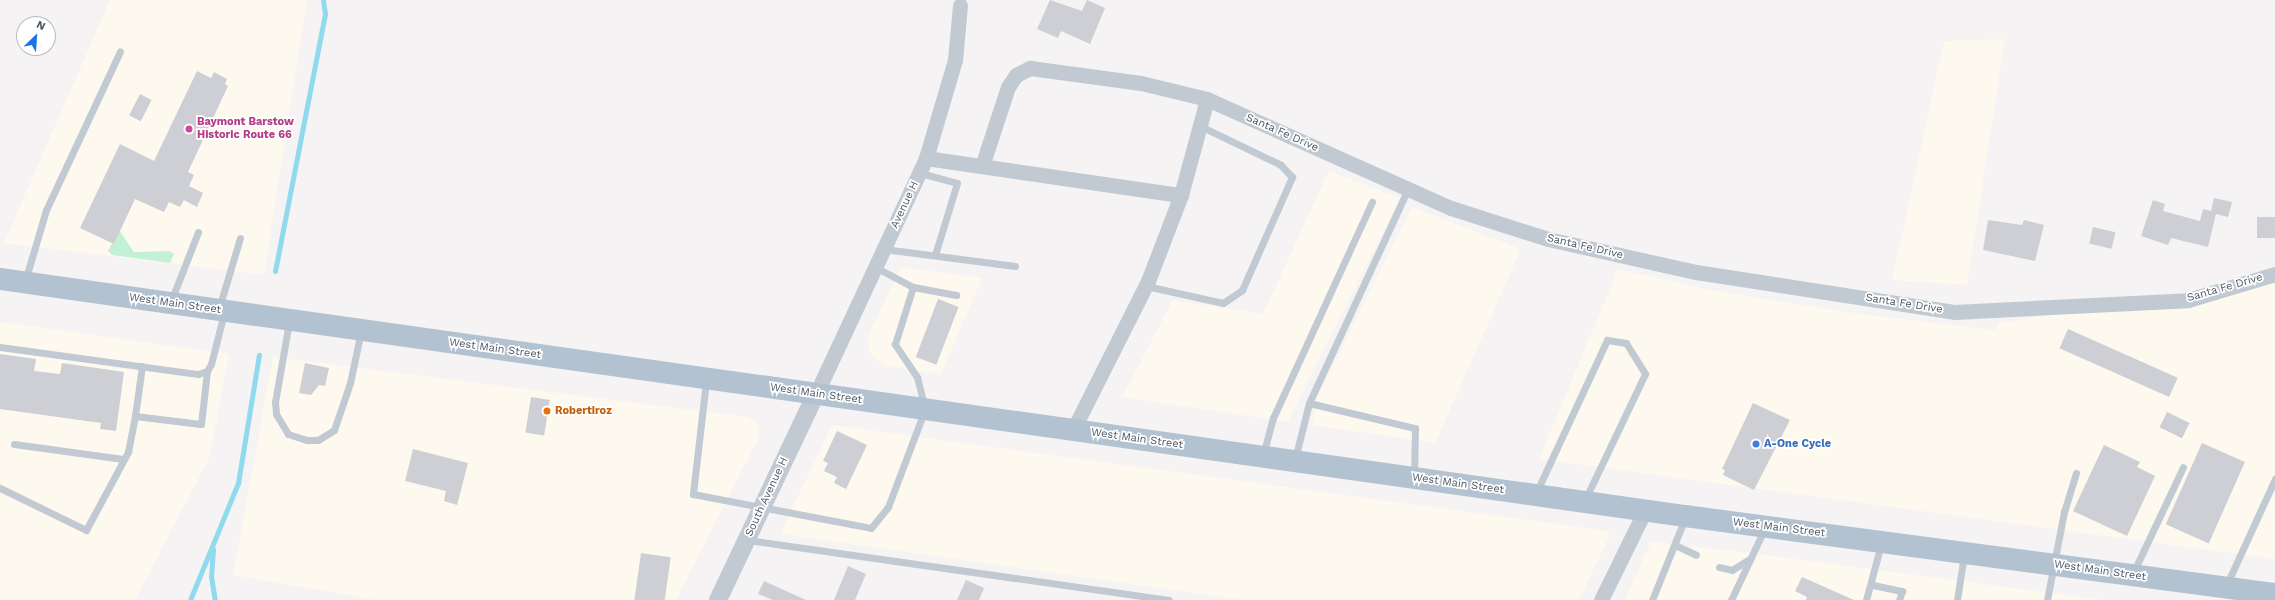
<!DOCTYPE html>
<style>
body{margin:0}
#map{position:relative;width:2275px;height:600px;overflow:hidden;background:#f5f3f3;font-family:"Work Sans",sans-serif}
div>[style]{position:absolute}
.commercial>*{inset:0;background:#fdf9ef}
.green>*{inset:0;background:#c3f1d5}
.stream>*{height:5px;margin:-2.5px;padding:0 2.5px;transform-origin:2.5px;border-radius:2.5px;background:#90daee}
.building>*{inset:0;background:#cdcfd5;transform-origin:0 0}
.service>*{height:7px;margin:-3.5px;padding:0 3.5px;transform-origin:3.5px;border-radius:3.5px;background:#c1cad2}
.minor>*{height:15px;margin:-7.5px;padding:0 7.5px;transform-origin:7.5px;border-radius:7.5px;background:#c1cad2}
.tertiary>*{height:18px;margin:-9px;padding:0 9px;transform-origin:9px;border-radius:9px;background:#c1cad2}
.primary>*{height:22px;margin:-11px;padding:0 11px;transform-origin:11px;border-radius:11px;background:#b3c2d1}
.dots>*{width:11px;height:11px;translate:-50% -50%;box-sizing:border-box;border:2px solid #fff;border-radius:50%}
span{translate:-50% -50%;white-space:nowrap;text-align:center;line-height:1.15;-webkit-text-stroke:3.5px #fff;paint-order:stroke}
.hotel-label{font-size:11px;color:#b23c85;font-weight:700}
.left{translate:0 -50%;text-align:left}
.street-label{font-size:11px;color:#4a5661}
.food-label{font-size:11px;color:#c56008;font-weight:700}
.shop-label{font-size:11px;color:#366cbe;font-weight:700}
.north{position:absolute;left:16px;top:16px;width:40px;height:40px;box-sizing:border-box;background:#fff;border:1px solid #b7bbc0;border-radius:50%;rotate:25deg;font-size:11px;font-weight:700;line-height:16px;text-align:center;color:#4a5661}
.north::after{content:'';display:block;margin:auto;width:14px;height:18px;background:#1a73e8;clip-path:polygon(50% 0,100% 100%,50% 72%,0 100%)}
</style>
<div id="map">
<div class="commercial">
<div style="clip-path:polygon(110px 0,307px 0,264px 275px,4px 243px)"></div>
<div style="clip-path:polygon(2005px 39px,1967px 285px,1892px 280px,1944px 41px)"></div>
<div style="clip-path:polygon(1329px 171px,1400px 198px,1288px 422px,1122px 397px,1173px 300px,1263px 314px)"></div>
<div style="clip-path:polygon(1412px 207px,1521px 249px,1435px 443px,1312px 425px,1317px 398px)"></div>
<div style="clip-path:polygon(901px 267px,982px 278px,941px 374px,884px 366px,872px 356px,868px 346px,868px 336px)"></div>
<div style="clip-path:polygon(1618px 269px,1710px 290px,1860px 314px,1995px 330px,1999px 323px,2275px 280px,2275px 559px,1539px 459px)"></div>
<div style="clip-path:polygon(0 322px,229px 354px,210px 456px,135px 600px,0 600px)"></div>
<div style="clip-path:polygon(273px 357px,748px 417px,758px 424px,759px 437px,676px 600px,377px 600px,233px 575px)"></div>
<div style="clip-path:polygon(832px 425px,1608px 531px,1610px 535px,1579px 600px,1245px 600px,780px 534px)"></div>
<div style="clip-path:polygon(1651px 542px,1742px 552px,2103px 600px,1625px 600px)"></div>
</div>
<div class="green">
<div style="clip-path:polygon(119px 230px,134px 252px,170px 251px,174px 254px,170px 263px,112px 255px,108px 251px)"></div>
</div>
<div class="stream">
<div style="left:275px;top:271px;width:262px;rotate:-79deg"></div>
<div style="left:325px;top:14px;width:14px;rotate:-98deg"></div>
<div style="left:213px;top:549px;width:27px;rotate:94deg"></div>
<div style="left:211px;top:576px;width:24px;rotate:81deg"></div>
<div style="left:190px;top:600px;width:126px;rotate:-67.7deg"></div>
<div style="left:238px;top:483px;width:130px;rotate:-80.7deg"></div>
</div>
<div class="building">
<div style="clip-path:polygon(1050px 0,1082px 11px,1087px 0,1105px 8px,1090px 44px,1061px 31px,1058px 38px,1037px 29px)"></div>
<div style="clip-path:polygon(197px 71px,211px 78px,214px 72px,227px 79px,225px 84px,228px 86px,188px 172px,194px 175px,189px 186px,203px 193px,197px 207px,184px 200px,180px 207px,169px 202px,164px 212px,135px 199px,114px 244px,80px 228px,120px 144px,154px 161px)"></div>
<div style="left:140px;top:94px;width:13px;height:24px;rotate:27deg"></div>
<div style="clip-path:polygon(2214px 198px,2232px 202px,2228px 217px,2216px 214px,2208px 247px,2171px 238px,2168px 245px,2141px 236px,2153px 200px,2165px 204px,2163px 211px,2200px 221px,2203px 209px,2211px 211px)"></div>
<div style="left:2257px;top:217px;width:18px;height:21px"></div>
<div style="clip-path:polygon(1988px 220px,2022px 225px,2024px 220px,2044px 225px,2035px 261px,1983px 250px)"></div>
<div style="left:2093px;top:227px;width:23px;height:17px;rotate:13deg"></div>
<div style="left:938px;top:299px;width:22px;height:62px;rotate:21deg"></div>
<div style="left:2068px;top:329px;width:120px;height:21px;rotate:24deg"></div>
<div style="clip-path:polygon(0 354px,36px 359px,34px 371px,60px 374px,62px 363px,124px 372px,116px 431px,100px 429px,101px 423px,0 409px)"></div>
<div style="clip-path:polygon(305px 363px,329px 368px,325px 386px,319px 385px,311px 395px,299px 393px)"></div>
<div style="left:531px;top:397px;width:19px;height:36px;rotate:9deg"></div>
<div style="clip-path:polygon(1753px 403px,1790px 420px,1754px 490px,1723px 475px,1725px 470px,1722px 469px)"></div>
<div style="left:2167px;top:412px;width:25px;height:17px;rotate:26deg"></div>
<div style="clip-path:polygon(837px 431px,867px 445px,846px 489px,834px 483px,837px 477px,824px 471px,828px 463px,823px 461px)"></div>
<div style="left:2202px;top:443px;width:47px;height:89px;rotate:24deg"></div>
<div style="clip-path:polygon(2104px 445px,2140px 462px,2137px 467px,2155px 476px,2127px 536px,2073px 511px)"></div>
<div style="clip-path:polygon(413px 449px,468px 463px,457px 505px,444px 501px,446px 491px,405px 481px)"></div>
<div style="left:641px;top:553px;width:30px;height:48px;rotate:8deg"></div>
<div style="clip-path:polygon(848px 566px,866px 574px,855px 600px,834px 600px)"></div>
<div style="clip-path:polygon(1802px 577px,1854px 600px,1806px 600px,1807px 597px,1795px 591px)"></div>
<div style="clip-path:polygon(966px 580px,984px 588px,979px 600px,957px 600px)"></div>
<div style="clip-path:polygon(764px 581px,806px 600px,773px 600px,758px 594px)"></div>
</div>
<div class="service">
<div style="left:920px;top:173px;width:38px;rotate:15deg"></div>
<div style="left:957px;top:183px;width:75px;rotate:107deg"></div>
<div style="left:884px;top:249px;width:132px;rotate:7.4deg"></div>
<div style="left:875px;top:267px;width:43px;rotate:27.8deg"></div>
<div style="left:913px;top:287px;width:44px;rotate:10.5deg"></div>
<div style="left:25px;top:281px;width:74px;rotate:-73.5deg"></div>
<div style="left:46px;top:210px;width:175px;rotate:-65deg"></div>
<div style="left:1146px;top:286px;width:79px;rotate:12.4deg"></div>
<div style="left:1223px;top:303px;width:23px;rotate:-34deg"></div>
<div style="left:1242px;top:290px;width:124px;rotate:-66.1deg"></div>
<div style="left:1292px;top:177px;width:16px;rotate:-133deg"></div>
<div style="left:1281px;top:165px;width:90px;rotate:-154.3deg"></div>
<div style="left:171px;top:301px;width:74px;rotate:-68.6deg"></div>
<div style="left:219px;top:308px;width:73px;rotate:-73.3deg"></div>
<div style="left:289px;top:322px;width:81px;rotate:99.9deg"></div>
<div style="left:275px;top:402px;width:12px;rotate:85deg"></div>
<div style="left:276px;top:414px;width:23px;rotate:59deg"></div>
<div style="left:288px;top:434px;width:20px;rotate:18deg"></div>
<div style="left:307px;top:440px;width:11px"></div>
<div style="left:318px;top:440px;width:19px;rotate:-32deg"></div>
<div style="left:334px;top:430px;width:50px;rotate:-71.2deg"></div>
<div style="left:350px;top:383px;width:53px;rotate:-78.1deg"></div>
<div style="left:0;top:347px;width:200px;rotate:7.8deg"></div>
<div style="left:198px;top:374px;width:9px;rotate:-18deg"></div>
<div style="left:207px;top:371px;width:8px;rotate:-60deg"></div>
<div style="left:211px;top:364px;width:53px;rotate:-75.7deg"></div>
<div style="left:142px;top:366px;width:50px;rotate:98deg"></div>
<div style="left:135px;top:416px;width:66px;rotate:6.9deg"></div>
<div style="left:201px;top:424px;width:53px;rotate:-83.5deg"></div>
<div style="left:706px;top:381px;width:114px;rotate:96.6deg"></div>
<div style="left:693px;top:494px;width:181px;rotate:10.8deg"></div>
<div style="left:871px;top:528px;width:27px;rotate:-51deg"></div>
<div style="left:888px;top:507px;width:105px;rotate:-69.3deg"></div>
<div style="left:925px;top:409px;width:33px;rotate:-104deg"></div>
<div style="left:917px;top:377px;width:40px;rotate:-124deg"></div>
<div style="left:895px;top:344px;width:60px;rotate:-72.5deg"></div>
<div style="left:1309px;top:403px;width:109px;rotate:13.3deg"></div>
<div style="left:1415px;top:428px;width:47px;rotate:91.2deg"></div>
<div style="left:14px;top:444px;width:110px;rotate:7.8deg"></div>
<div style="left:1263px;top:455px;width:38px;rotate:-75deg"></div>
<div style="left:1273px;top:418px;width:238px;rotate:-65.4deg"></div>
<div style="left:1295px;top:459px;width:58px;rotate:-76deg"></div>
<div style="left:1309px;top:403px;width:236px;rotate:-65.2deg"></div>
<div style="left:0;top:488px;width:96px;rotate:26deg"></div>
<div style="left:86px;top:530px;width:89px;rotate:-61.7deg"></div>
<div style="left:128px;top:452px;width:37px;rotate:-79deg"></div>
<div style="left:1536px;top:493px;width:169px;rotate:-65.1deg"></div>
<div style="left:1607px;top:340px;width:19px;rotate:9deg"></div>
<div style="left:1626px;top:343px;width:36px;rotate:58deg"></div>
<div style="left:1645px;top:374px;width:140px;rotate:115.5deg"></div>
<div style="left:748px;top:540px;width:425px;rotate:8.1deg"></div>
<div style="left:1675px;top:545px;width:23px;rotate:25deg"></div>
<div style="left:1719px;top:567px;width:13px;rotate:13deg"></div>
<div style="left:1732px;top:570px;width:22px;rotate:-32deg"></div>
<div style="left:2133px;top:573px;width:117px;rotate:-64.7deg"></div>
<div style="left:1873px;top:585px;width:30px;rotate:12deg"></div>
<div style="left:1902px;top:591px;width:9px;rotate:108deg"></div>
<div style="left:2226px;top:586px;width:118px;rotate:-65.4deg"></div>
<div style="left:1652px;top:600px;width:88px;rotate:-68.1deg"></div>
<div style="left:1731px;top:600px;width:77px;rotate:-64.8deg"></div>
<div style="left:1866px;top:600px;width:58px;rotate:-75deg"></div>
<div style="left:1957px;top:600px;width:46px;rotate:-81.2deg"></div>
<div style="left:2047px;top:600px;width:90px;rotate:-79.1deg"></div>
<div style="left:2064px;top:512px;width:41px;rotate:-72.9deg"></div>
</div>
<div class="minor">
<div style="left:926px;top:158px;width:258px;rotate:8.3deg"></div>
<div style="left:982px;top:166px;width:83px;rotate:-71.8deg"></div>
<div style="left:1008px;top:87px;width:14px;rotate:-56deg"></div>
<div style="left:1016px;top:75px;width:16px;rotate:-27deg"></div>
<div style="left:1030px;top:68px;width:112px;rotate:7.7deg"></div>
<div style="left:1141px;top:83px;width:68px;rotate:13.6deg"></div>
<div style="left:1207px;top:99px;width:267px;rotate:24.1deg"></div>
<div style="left:1451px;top:208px;width:102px;rotate:17.7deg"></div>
<div style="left:1548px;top:239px;width:152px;rotate:12.6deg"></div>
<div style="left:1696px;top:272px;width:261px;rotate:8.8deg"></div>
<div style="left:1954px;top:312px;width:234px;rotate:-2.9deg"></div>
<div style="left:2188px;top:300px;width:91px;rotate:-16.6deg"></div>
<div style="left:816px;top:394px;width:260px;rotate:-65deg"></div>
<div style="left:926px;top:158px;width:102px;rotate:-73.5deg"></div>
<div style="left:955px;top:60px;width:55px;rotate:-84.8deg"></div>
<div style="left:1073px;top:430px;width:167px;rotate:-63.3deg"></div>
<div style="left:1148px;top:281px;width:92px;rotate:-69deg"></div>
<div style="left:1181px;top:195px;width:99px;rotate:-74.8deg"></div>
<div style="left:1601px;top:600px;width:100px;rotate:-63.9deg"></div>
</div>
<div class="tertiary">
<div style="left:718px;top:600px;width:228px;rotate:-64.6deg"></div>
</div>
<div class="primary">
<div style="left:0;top:279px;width:1702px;rotate:8.01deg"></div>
<div style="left:1685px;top:516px;width:595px;rotate:7.53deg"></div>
</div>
<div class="dots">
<div style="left:189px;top:129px;background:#d1479c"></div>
<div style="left:547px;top:411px;background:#e8710a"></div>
<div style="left:1756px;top:444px;background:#3f7fe0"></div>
</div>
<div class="hotel-label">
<span class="left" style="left:197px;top:129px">Baymont Barstow<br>Historic Route 66</span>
</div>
<div class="street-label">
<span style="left:1282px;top:133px;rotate:24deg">Santa Fe Drive</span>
<span style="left:905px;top:205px;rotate:-65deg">Avenue H</span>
<span style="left:1585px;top:247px;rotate:13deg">Santa Fe Drive</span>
<span style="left:2225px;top:288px;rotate:-16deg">Santa Fe Drive</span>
<span style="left:175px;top:304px;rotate:8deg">West Main Street</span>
<span style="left:1904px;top:304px;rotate:9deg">Santa Fe Drive</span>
<span style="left:495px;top:349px;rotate:8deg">West Main Street</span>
<span style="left:816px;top:394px;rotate:8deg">West Main Street</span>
<span style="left:1137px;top:439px;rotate:8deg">West Main Street</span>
<span style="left:1458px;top:484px;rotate:8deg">West Main Street</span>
<span style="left:767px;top:497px;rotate:-65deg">South Avenue H</span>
<span style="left:1779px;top:528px;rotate:7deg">West Main Street</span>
<span style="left:2100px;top:571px;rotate:8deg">West Main Street</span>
</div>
<div class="food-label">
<span class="left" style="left:555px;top:411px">Robertiroz</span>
</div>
<div class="shop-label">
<span class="left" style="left:1764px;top:444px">A-One Cycle</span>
</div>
<div class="north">N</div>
</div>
